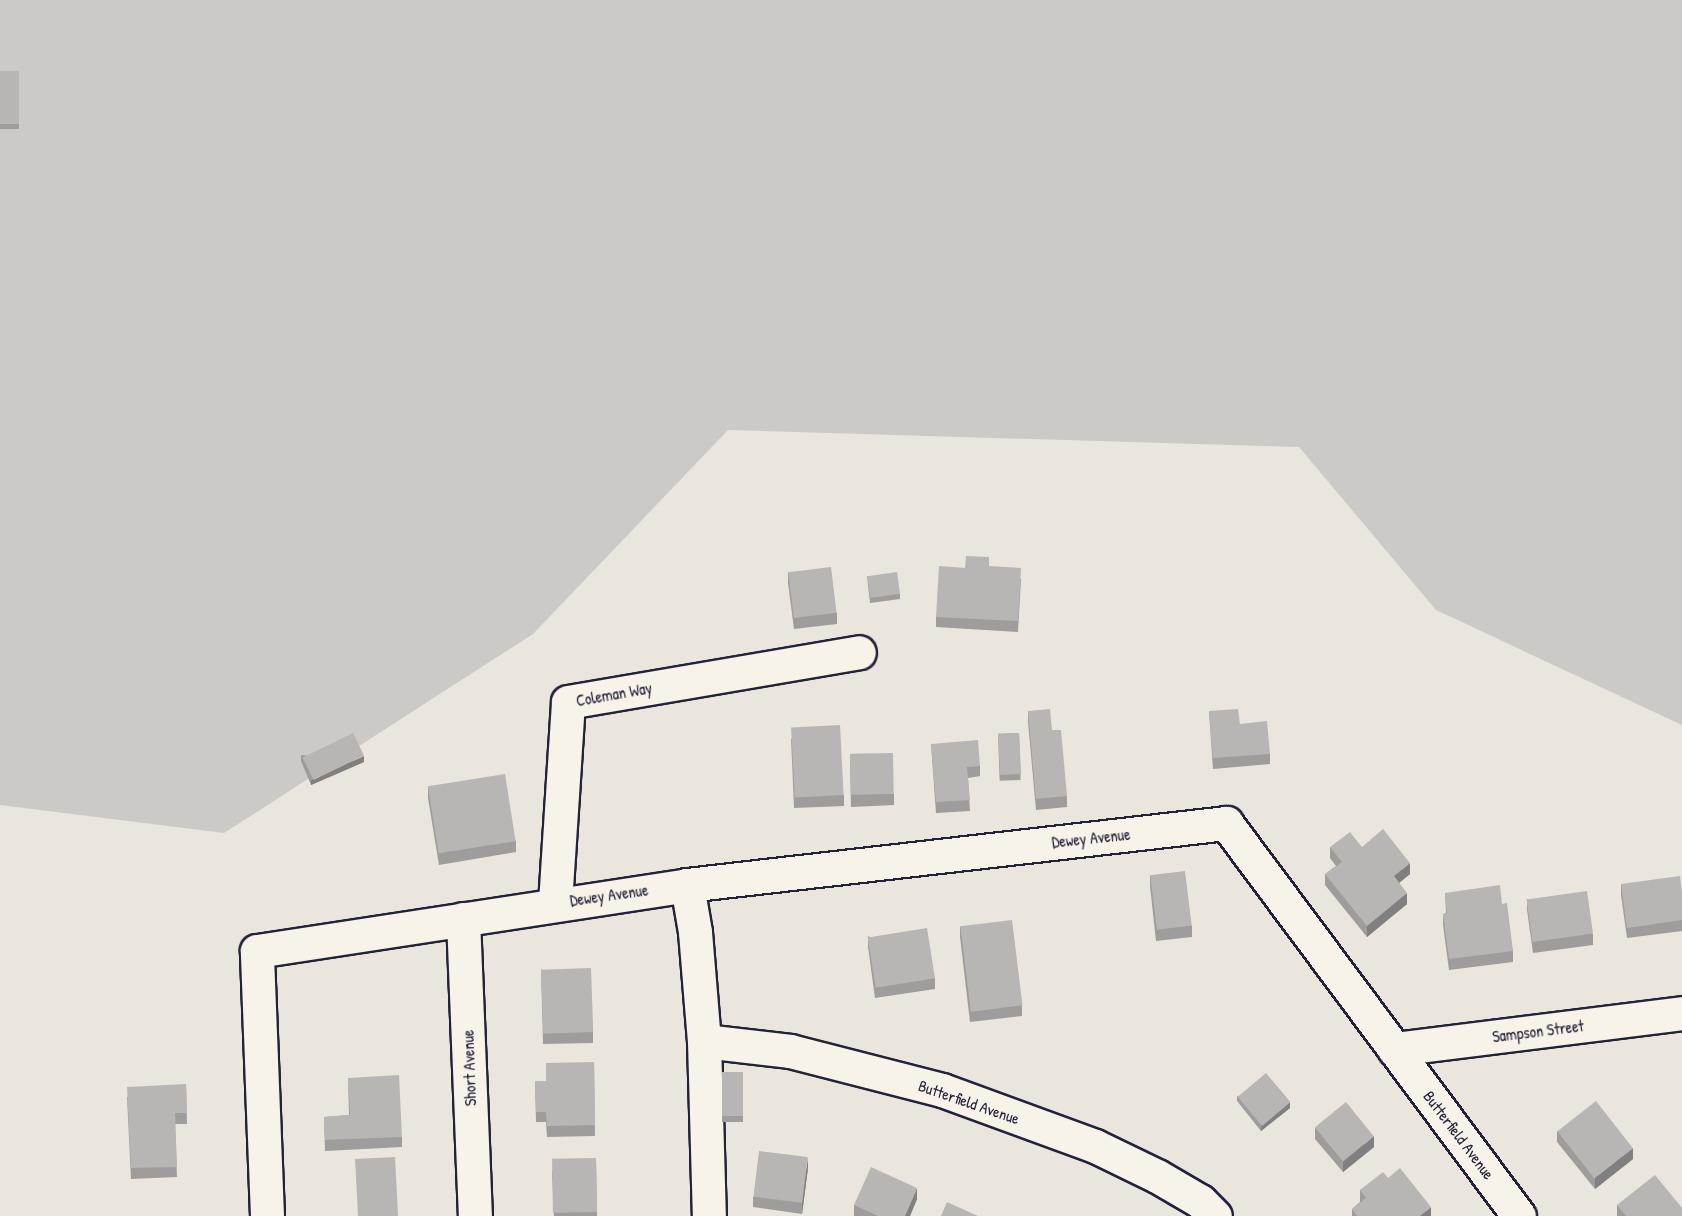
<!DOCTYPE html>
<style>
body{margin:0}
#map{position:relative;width:1682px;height:1216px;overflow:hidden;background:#eae6de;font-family:"Patrick Hand",sans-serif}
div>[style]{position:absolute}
.green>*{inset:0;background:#cdc9c6}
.roads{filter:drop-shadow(2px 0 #22223b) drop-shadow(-2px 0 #22223b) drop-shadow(0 2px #22223b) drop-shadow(0 -2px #22223b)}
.minor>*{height:33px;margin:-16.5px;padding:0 16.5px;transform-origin:16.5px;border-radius:16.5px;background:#f7f3e8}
.wall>*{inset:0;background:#9e9d9c;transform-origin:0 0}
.shaded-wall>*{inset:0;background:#817f7f}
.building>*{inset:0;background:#b8b6b5;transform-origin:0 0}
span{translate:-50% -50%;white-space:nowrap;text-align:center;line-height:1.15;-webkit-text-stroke:4.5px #f7f3e8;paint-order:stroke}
.street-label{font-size:16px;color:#22223b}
</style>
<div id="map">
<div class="green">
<div style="clip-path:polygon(0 0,1682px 0,1682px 725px,1436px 610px,1299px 447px,728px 430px,533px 634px,224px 833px,0 805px)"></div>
</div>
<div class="roads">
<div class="minor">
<div style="left:687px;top:885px;width:48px;rotate:80.3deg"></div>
<div style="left:695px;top:932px;width:109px;rotate:85.3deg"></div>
<div style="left:704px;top:1041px;width:175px;rotate:88.4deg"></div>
<div style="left:555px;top:903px;width:201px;rotate:-86.3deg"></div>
<div style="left:568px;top:702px;width:295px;rotate:-9.7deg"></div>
<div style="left:463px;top:919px;width:297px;rotate:87.7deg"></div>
<div style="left:704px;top:1041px;width:87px;rotate:6.6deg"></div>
<div style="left:790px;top:1051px;width:157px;rotate:14.4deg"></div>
<div style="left:942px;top:1090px;width:163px;rotate:20.1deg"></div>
<div style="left:1095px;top:1146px;width:69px;rotate:25.8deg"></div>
<div style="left:1157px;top:1176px;width:50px;rotate:30.2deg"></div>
<div style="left:1200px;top:1201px;width:21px;rotate:45deg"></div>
<div style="left:1394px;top:1049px;width:290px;rotate:-7.1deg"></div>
<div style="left:267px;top:1216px;width:265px;rotate:-92.2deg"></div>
<div style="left:257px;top:951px;width:435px;rotate:-8.7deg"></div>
<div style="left:687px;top:885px;width:543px;rotate:-6.56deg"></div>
<div style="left:1226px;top:823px;width:490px;rotate:53.3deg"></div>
</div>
</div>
<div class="wall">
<div style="left:0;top:71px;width:19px;height:58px"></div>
<div style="clip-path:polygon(989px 566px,1021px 579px,1018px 632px,936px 627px,936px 617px,965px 568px)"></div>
<div style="clip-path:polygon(788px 572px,837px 613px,837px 624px,794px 629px,788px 583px)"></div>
<div style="clip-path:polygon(867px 576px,900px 594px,900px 599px,870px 603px)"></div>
<div style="clip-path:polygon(1028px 711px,1052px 730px,1067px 796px,1067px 807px,1036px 810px,1028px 722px)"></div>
<div style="clip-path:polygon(1209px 711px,1240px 724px,1270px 754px,1270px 764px,1213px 769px)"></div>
<div style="left:1019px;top:733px;width:47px;height:21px;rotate:88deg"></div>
<div style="clip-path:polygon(791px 738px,844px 795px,844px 806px,794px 808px)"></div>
<div style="clip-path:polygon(931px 744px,980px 766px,980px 776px,968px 778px,970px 811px,936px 813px)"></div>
<div style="clip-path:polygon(301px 755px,364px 762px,311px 785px,301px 761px)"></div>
<div style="clip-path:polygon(850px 756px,894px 794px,894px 805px,851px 807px)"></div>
<div style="clip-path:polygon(428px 787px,516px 841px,516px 852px,439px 865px,428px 798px)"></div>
<div style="clip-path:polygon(1330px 847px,1362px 847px,1410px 874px,1399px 883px,1407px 904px,1367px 937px,1325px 885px,1325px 874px,1336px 866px,1330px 858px)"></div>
<div style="clip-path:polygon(1150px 875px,1192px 926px,1192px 937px,1156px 941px,1150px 886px)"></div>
<div style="clip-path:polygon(1621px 884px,1682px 892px,1682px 931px,1627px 938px,1621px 895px)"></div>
<div style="clip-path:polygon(1445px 893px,1502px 904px,1513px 951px,1513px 962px,1449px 970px,1443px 925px,1443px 914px,1446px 913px)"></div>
<div style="clip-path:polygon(1527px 899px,1593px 934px,1593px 945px,1533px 953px,1527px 910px)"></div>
<div style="clip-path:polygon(960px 926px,1022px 1005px,1022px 1016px,970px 1022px,960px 937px)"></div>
<div style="clip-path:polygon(868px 936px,935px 978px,935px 989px,875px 998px,868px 947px)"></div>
<div style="clip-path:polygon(541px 969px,593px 1032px,593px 1043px,543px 1044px)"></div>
<div style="clip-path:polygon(594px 1062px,595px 1136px,547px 1137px,546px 1122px,536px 1122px,535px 1081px,546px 1081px)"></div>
<div style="left:722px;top:1072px;width:21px;height:50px"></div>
<div style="clip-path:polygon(348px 1078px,402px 1137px,402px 1147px,325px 1151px,324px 1117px,349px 1115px)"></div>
<div style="clip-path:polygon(186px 1084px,187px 1124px,175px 1124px,177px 1177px,131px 1179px,127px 1097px)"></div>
<div style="clip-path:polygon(1237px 1096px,1290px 1108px,1261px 1131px,1237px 1101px)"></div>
<div style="clip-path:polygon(1315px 1128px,1374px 1147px,1343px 1172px,1315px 1139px)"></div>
<div style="clip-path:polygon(1557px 1131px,1633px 1159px,1595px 1189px,1557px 1142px)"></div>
<div style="clip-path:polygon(596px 1158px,597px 1216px,554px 1216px,552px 1171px)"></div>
<div style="clip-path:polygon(808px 1168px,802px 1214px,753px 1207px,753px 1197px)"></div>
<div style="clip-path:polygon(1388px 1178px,1431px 1216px,1352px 1216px,1352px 1209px,1360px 1202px,1360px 1190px)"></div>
<div style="clip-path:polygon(917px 1199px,910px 1216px,854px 1216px,854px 1205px)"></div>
<div style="clip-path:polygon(1617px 1205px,1682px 1216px,1617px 1216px)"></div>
</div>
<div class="shaded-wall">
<div style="clip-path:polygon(364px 756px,364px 762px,311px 785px,311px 780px)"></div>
<div style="clip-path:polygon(1410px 863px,1410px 874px,1394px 887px,1394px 876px)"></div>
<div style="clip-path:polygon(1407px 893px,1407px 904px,1367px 937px,1367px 926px)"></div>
<div style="clip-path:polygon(1290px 1102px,1290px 1108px,1261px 1131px,1261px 1126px)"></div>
<div style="clip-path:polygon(1374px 1136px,1374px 1147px,1343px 1172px,1343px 1162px)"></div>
<div style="clip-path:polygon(1633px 1148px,1633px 1159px,1595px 1189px,1595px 1178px)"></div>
<div style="clip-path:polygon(808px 1157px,808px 1168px,802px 1214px,802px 1203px)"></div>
<div style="clip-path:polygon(917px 1188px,917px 1199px,910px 1216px,905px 1216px)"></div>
<div style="clip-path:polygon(1431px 1207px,1431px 1216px,1420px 1216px)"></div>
</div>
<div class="building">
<div style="left:0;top:71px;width:19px;height:53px"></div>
<div style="clip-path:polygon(966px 556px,989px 557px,989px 566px,1021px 568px,1018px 621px,936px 617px,939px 566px,965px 568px)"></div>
<div style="left:831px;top:567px;width:46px;height:43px;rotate:83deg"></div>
<div style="left:897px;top:572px;width:22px;height:30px;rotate:82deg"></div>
<div style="clip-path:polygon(1050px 709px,1052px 730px,1061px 730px,1067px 796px,1036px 799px,1028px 711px)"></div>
<div style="clip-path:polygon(1238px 709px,1240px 724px,1267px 721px,1270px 754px,1213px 758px,1209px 711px)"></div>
<div style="left:840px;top:725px;width:70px;height:49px;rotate:87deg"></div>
<div style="left:353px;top:733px;width:25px;height:56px;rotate:64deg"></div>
<div style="left:1019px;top:733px;width:41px;height:21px;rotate:87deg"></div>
<div style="clip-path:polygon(978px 740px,980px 766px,967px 767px,970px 800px,936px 802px,931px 744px)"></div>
<div style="left:893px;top:753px;width:41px;height:43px;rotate:89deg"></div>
<div style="left:505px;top:774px;width:68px;height:78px;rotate:81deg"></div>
<div style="clip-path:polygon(1383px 829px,1410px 863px,1394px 876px,1407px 893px,1367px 926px,1325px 874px,1342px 862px,1330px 847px,1350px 832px,1362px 847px)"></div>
<div style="left:1185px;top:871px;width:55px;height:35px;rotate:83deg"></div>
<div style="clip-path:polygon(1680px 876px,1682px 892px,1682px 920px,1627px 928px,1621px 884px)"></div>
<div style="clip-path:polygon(1500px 885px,1502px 904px,1507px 903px,1513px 951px,1449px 959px,1443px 914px,1447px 913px,1445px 893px)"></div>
<div style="left:1587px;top:891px;width:43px;height:61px;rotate:82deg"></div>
<div style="left:1012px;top:920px;width:86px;height:52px;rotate:83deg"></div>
<div style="left:927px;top:928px;width:51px;height:60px;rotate:81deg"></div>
<div style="left:591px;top:968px;width:64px;height:50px;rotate:88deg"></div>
<div style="clip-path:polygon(594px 1062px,595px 1125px,547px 1126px,546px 1112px,536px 1112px,535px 1081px,546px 1081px,546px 1063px)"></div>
<div style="left:722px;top:1072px;width:21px;height:44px"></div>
<div style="left:1266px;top:1073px;width:38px;height:37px;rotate:50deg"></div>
<div style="clip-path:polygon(399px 1075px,402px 1137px,325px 1140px,324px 1117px,350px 1115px,348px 1078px)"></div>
<div style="clip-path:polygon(186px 1084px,187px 1113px,175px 1113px,177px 1167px,131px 1168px,127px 1087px)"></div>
<div style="left:1596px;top:1101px;width:60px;height:49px;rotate:52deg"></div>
<div style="left:1346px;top:1102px;width:44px;height:40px;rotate:51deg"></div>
<div style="left:759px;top:1151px;width:49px;height:46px;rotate:7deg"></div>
<div style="left:395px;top:1157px;width:59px;height:40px;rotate:87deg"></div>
<div style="left:596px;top:1158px;width:54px;height:44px;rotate:89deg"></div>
<div style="clip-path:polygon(871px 1167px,917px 1188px,905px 1216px,878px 1216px,854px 1205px)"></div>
<div style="clip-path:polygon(1400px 1168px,1431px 1207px,1420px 1216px,1357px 1216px,1352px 1209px,1366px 1198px,1360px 1190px,1383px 1172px,1388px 1178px)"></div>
<div style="clip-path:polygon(1655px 1175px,1682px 1208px,1682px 1216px,1626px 1216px,1617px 1205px)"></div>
<div style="clip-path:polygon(947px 1202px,978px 1216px,941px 1216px)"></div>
</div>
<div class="street-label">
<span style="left:614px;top:694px;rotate:-10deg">Coleman Way</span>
<span style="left:1091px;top:838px;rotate:-6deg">Dewey Avenue</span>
<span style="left:609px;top:895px;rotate:-8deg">Dewey Avenue</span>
<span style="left:1538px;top:1031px;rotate:-7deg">Sampson Street</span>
<span style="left:469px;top:1068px;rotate:-92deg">Short Avenue</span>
<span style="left:969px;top:1102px;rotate:19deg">Butterfield Avenue</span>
<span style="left:1459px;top:1135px;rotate:53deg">Butterfield Avenue</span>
</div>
</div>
